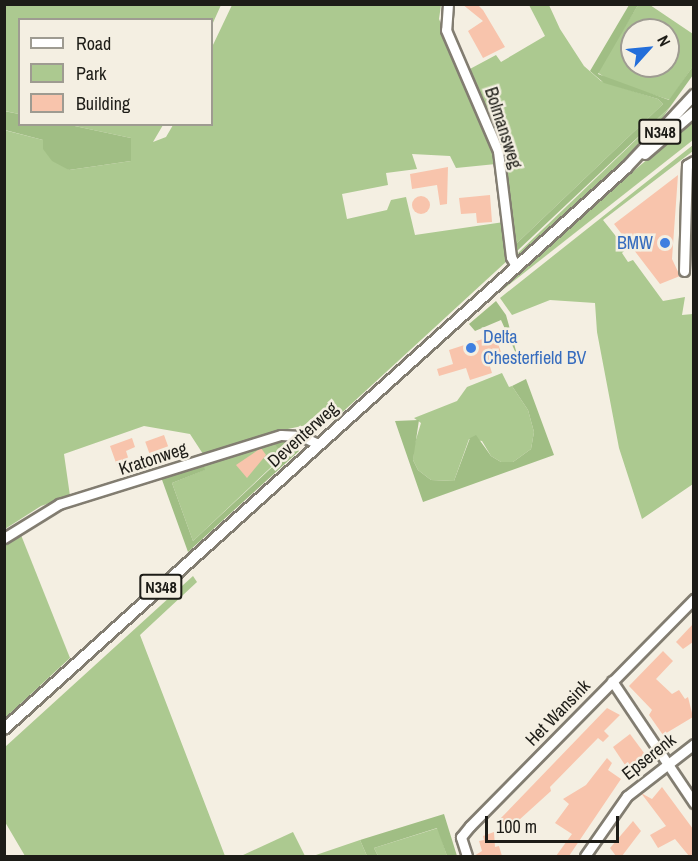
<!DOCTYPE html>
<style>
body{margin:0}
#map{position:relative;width:698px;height:861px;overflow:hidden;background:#f4efe2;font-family:"Archivo Narrow",sans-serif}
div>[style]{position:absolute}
.green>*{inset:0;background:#acc990}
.forest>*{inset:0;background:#a0be84}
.building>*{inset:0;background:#f8c4ac;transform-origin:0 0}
.round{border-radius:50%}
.roads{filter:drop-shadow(2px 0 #827d71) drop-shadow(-2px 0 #827d71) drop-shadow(0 2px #827d71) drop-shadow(0 -2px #827d71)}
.minor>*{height:9px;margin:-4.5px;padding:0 4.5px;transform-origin:4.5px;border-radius:4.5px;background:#fff}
.major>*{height:10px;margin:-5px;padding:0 5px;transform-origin:5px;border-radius:5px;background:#fff}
.dots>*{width:16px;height:16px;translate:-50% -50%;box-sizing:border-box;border:3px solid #f4efe2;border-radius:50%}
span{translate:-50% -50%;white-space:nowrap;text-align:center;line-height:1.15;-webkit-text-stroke:5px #f4efe2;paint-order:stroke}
.shield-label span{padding:2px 4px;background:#f4efe2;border:2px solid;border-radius:4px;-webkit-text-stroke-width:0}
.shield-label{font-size:16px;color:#1d1c17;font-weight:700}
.street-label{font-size:18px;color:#1d1c17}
.shop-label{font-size:18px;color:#366cbe}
.right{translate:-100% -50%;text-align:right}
.left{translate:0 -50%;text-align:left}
.frame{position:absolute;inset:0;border:6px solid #1d1c17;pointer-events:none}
.legend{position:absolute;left:18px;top:18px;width:195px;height:108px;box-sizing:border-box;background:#f4efe2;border:2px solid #9e9b91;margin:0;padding:8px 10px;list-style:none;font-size:18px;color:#1d1c17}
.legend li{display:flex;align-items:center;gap:12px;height:30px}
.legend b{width:30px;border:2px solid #9e9b91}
.north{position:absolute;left:620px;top:18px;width:60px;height:60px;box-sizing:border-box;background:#f4efe2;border:2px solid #9e9b91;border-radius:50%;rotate:63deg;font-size:16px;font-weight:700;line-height:24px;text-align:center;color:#1d1c17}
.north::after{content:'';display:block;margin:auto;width:21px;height:27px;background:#236eda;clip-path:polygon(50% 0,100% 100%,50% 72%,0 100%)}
.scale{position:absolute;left:485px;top:816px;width:134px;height:27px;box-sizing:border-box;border:3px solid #1d1c17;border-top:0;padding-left:8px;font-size:18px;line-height:21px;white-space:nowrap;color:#1d1c17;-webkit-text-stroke:4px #f4efe2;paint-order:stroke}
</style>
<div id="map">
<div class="green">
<div style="clip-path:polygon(5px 5px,221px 5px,212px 25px,212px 20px,20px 20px,19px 114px,5px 111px)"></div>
<div style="clip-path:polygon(232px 5px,441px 5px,439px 19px,487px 133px,496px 164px,456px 168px,450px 156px,412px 154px,417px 169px,386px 173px,388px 185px,342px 194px,347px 219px,387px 210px,391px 200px,406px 197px,415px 235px,504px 222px,508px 260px,335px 419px,269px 433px,203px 454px,190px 434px,144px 426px,64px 454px,70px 496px,41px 506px,5px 529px,4px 130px,43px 140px,69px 170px,131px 161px,131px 138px,70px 125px,163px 125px,153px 142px,166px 137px,173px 125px,212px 124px,212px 47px)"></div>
<div style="clip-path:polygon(529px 5px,549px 5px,560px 29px,584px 66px,601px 81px,658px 99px,663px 104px,515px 245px,504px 163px,468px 70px,496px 55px,501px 62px,545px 36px)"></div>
<div style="clip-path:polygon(evenodd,638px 5px,650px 5px,693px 34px,693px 66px,670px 100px,610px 81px,597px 72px,638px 5px,632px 30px,668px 30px,668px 66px,632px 66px,632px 30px)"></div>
<div style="clip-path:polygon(670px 107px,647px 140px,523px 253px,517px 254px)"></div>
<div style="clip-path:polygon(693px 121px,693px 140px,496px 295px,580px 216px)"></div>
<div style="clip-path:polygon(693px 145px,693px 151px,603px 220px,626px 249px,622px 253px,628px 262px,633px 260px,663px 301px,685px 297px,682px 315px,693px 314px,693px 484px,642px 519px,619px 448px,597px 332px,595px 303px,550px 300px,512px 315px,500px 298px)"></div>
<div style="clip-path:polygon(502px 373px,509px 387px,512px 386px,528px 410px,534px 432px,531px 449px,513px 462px,501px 462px,491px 456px,482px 441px,469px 439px,454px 481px,431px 480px,418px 470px,413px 460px,414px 446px,421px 423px,414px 418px,457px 401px,467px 387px)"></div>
<div style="clip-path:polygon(270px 439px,284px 455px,193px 541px,172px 483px,204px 470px,203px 463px)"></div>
<div style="clip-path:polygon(19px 530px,70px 658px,5px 718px,5px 542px)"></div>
<div style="clip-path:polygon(193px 576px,197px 582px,140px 635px,225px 856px,25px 856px,5px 822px,5px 747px)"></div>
<div style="clip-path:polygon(438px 828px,447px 856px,378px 856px,374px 848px)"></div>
<div style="clip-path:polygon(293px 832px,305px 856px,241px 856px)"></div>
<div style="clip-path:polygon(360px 840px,367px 856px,313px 856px)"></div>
</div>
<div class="forest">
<div style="clip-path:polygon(629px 5px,638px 5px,598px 74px,669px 100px,693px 66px,693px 75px,670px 107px,516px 252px,515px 245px,663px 104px,658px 99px,604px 83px,590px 71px)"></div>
<div style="clip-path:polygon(4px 111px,19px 114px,20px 124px,70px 125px,131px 138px,131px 161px,69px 170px,52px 161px,43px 149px,43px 140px,5px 130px)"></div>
<div style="clip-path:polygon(496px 301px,506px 315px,518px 358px,501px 320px,475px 331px,469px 324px)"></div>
<div style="clip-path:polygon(526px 379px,554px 455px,423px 502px,395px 421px,419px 420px,413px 460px,418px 470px,431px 480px,454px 481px,470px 438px,476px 435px,491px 456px,501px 462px,513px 462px,531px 449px,534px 432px,528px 410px,512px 386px)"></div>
<div style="clip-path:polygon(284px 436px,299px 451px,188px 552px,161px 477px,203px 463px,205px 470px,172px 483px,193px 541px,284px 456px,270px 439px)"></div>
<div style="clip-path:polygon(444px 814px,457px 856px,447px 856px,437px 828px,374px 848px,378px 856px,367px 856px,360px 840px)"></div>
</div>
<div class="building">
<div style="clip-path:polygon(462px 4px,477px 4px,483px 10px,505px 47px,483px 58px,468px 31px,483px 21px)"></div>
<div style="clip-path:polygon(448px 167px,447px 204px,440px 205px,437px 185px,412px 189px,410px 174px)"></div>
<div style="clip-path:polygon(678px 175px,672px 259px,680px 276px,660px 284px,614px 224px)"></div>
<div style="clip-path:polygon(490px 195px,492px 222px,477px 223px,476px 213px,461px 214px,459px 198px)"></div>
<div class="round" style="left:412px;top:196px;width:18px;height:18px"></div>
<div style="clip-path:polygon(495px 335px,502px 355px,488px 360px,492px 373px,470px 380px,466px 368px,439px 376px,437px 369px,453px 364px,449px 350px)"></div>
<div style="left:164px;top:435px;width:12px;height:20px;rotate:70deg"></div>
<div style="clip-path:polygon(132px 438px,135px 447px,126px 451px,132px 470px,120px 474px,110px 446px)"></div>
<div style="clip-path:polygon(261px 448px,266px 455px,247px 478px,236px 465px)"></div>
<div style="clip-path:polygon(693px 624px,693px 642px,683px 649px,676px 642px)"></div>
<div style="clip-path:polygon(663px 651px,673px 661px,656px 679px,672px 694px,679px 690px,685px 699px,688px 697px,693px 717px,663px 735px,649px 715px,652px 710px,629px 686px)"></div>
<div style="clip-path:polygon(607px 708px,620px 715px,604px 731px,609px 736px,603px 742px,598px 738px,550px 787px,551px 791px,507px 831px,498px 823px,500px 819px)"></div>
<div style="clip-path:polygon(630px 734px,650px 761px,629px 771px,613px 747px)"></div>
<div style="clip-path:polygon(607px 758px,612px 763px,608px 770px,621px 779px,569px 856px,556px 856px,572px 834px,555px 823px,569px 804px,563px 799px,586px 785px)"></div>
<div style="clip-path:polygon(662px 787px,693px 829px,693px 856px,689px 856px,675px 839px,658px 848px,650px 835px,666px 826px,641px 793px,652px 799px)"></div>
<div style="clip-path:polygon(633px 821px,641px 831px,622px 856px,616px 856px,610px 848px)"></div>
<div style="clip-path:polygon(494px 832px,495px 847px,499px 846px,502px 856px,474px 856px,482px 851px,479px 841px,484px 840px,483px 836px)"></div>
</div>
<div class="roads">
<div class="minor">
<div style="left:448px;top:4px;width:26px;rotate:94deg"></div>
<div style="left:446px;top:30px;width:132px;rotate:66.7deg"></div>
<div style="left:498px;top:151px;width:107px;rotate:83deg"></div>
<div style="left:511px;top:257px;width:10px;rotate:61deg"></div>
<div style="left:684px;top:271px;width:106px;rotate:-88.4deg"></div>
<div style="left:687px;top:165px;width:8px;rotate:-30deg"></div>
<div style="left:4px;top:538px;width:65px;rotate:-31.7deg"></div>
<div style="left:59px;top:504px;width:232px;rotate:-17.3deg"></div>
<div style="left:281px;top:435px;width:20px;rotate:3deg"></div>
<div style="left:301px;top:436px;width:19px;rotate:25deg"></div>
<div style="left:612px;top:681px;width:147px;rotate:56.1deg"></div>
<div style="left:467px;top:856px;width:20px;rotate:-108deg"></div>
<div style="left:461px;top:837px;width:14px;rotate:-51deg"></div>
<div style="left:470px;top:826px;width:319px;rotate:-45.4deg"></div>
<div style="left:585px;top:856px;width:73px;rotate:-55deg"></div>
<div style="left:627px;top:796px;width:85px;rotate:-37.8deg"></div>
</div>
<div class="major">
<div style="left:645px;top:154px;width:65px;rotate:-40.6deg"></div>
<div style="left:4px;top:729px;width:838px;rotate:-42.05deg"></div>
<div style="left:626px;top:168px;width:100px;rotate:-47deg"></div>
</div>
</div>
<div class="dots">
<div style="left:665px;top:243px;background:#3f7fe0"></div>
<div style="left:471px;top:348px;background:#3f7fe0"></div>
</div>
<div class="shield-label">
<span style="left:660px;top:132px">N348</span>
<span style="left:161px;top:587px">N348</span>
</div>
<div class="street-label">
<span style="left:503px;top:128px;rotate:72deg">Bolmansweg</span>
<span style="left:303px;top:435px;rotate:-42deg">Deventerweg</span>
<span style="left:153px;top:459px;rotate:-18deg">Kratonweg</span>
<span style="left:558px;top:713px;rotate:-46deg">Het Wansink</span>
<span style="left:649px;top:757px;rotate:-38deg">Epserenk</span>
</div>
<div class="shop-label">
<span class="right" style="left:653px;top:243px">BMW</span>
<span class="left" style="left:483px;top:348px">Delta<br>Chesterfield BV</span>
</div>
<div class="frame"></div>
<ul class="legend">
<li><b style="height:8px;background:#fff"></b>Road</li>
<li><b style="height:16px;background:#acc990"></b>Park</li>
<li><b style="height:16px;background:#f8c4ac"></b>Building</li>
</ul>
<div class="north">N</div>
<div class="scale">100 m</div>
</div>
